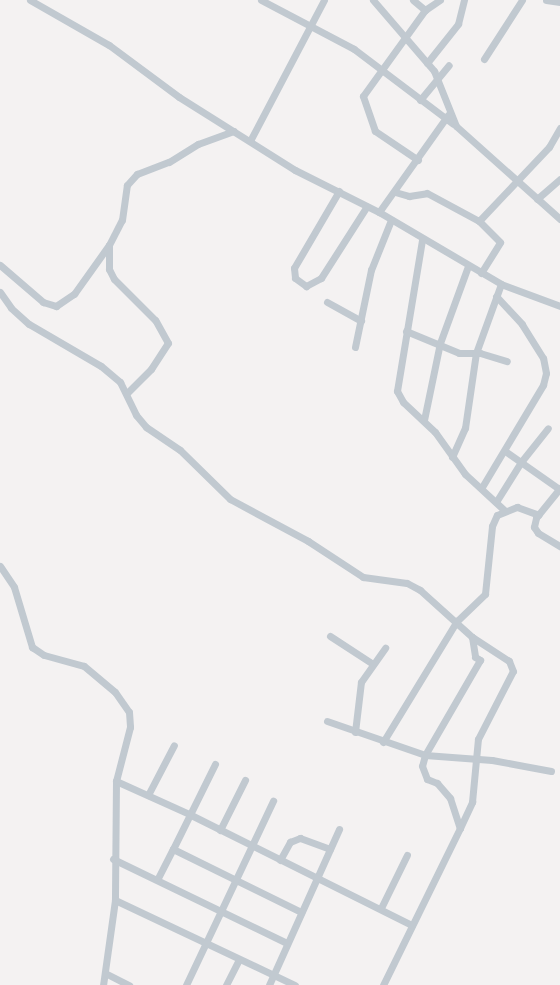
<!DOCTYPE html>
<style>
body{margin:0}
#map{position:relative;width:560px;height:985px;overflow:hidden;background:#f4f2f2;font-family:"Public Sans",sans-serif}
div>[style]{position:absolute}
.minor>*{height:7px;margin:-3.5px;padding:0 3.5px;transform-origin:3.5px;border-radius:3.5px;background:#c1c9d0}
span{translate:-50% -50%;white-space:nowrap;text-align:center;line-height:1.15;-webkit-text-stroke:5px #fff;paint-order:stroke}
</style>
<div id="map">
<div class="minor">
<div style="left:30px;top:0;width:91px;rotate:29.7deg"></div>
<div style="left:109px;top:45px;width:87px;rotate:36.6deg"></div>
<div style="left:179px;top:97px;width:137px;rotate:32.2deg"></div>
<div style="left:295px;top:170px;width:94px;rotate:26.6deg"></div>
<div style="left:379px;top:212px;width:142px;rotate:30.5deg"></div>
<div style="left:501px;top:284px;width:63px;rotate:20.4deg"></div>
<div style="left:261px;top:0;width:105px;rotate:27.8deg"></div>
<div style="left:354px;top:49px;width:124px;rotate:37.1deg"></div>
<div style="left:373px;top:0;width:94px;rotate:49.3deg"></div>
<div style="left:434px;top:71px;width:59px;rotate:68.2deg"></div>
<div style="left:456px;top:126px;width:140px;rotate:41.8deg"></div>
<div style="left:413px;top:0;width:16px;rotate:40deg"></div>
<div style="left:546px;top:0;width:14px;rotate:8deg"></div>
<div style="left:484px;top:59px;width:70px;rotate:-57.2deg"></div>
<div style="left:427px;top:63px;width:50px;rotate:-51.5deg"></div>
<div style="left:458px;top:24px;width:25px;rotate:-76deg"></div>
<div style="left:420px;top:100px;width:45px;rotate:-50.4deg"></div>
<div style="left:250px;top:141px;width:159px;rotate:-62.3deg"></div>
<div style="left:418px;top:160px;width:52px;rotate:-146deg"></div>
<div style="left:375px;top:131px;width:37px;rotate:-109deg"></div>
<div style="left:363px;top:96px;width:106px;rotate:-54.2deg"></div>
<div style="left:425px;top:10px;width:18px;rotate:-34deg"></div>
<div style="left:339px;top:191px;width:89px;rotate:120.3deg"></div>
<div style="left:294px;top:268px;width:10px;rotate:84deg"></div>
<div style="left:295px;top:278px;width:14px;rotate:36deg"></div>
<div style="left:306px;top:286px;width:17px;rotate:-28deg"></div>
<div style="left:321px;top:278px;width:85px;rotate:-57.4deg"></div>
<div style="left:395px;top:192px;width:15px;rotate:16deg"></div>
<div style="left:409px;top:196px;width:18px;rotate:-9deg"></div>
<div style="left:427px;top:193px;width:59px;rotate:28.3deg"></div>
<div style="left:537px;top:199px;width:30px;rotate:-41deg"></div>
<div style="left:379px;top:212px;width:119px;rotate:-54.6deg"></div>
<div style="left:422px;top:240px;width:153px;rotate:99.4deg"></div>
<div style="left:397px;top:391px;width:13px;rotate:61deg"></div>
<div style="left:403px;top:402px;width:44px;rotate:43.2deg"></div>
<div style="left:435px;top:432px;width:52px;rotate:54.5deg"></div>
<div style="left:465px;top:474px;width:53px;rotate:42.7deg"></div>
<div style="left:0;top:265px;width:57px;rotate:40.7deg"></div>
<div style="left:43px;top:302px;width:14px;rotate:17deg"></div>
<div style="left:56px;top:306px;width:22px;rotate:-34deg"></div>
<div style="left:74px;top:294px;width:60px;rotate:-54.5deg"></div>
<div style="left:481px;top:273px;width:36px;rotate:-58deg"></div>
<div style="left:500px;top:242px;width:30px;rotate:-135deg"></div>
<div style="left:479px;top:221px;width:102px;rotate:-46.6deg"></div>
<div style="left:549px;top:147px;width:22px;rotate:-60deg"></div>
<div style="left:0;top:292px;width:19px;rotate:55deg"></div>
<div style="left:11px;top:308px;width:24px;rotate:42deg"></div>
<div style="left:29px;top:324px;width:83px;rotate:30.3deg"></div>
<div style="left:101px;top:366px;width:25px;rotate:40deg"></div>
<div style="left:120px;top:382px;width:37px;rotate:64deg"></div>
<div style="left:136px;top:415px;width:16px;rotate:50deg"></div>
<div style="left:146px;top:427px;width:41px;rotate:34.1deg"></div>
<div style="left:180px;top:450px;width:70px;rotate:44.4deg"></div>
<div style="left:230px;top:499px;width:89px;rotate:28.3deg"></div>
<div style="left:308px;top:541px;width:66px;rotate:33.2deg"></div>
<div style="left:363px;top:577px;width:44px;rotate:7.8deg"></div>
<div style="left:407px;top:583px;width:15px;rotate:28deg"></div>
<div style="left:420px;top:590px;width:70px;rotate:42.1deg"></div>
<div style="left:472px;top:637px;width:20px;rotate:81deg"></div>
<div style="left:475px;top:657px;width:6px;rotate:31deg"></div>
<div style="left:480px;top:660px;width:110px;rotate:120.1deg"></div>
<div style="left:425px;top:755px;width:11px;rotate:105deg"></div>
<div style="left:422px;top:766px;width:14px;rotate:69deg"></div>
<div style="left:427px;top:779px;width:11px;rotate:22deg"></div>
<div style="left:437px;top:783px;width:20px;rotate:49deg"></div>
<div style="left:450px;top:798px;width:32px;rotate:72deg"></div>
<div style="left:460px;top:828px;width:175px;rotate:116.1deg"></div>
<div style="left:327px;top:302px;width:39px;rotate:29deg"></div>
<div style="left:406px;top:331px;width:57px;rotate:22.5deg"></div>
<div style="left:459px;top:353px;width:21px"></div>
<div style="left:480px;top:353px;width:28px;rotate:17deg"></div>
<div style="left:355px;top:347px;width:79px;rotate:-78.3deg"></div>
<div style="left:371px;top:270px;width:54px;rotate:-68.2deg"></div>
<div style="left:127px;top:393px;width:34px;rotate:-45deg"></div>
<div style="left:151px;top:369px;width:31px;rotate:-57deg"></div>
<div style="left:168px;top:343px;width:26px;rotate:-119deg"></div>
<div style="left:155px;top:320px;width:58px;rotate:-135deg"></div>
<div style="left:114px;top:279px;width:11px;rotate:-117deg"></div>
<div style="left:109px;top:269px;width:24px;rotate:-90deg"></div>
<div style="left:109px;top:245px;width:28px;rotate:-63deg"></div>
<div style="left:122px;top:220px;width:35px;rotate:-82deg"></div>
<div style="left:127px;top:185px;width:15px;rotate:-48deg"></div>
<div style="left:137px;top:174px;width:34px;rotate:-21deg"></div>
<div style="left:169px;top:162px;width:34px;rotate:-32deg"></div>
<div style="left:198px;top:144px;width:38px;rotate:-20deg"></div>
<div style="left:424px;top:420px;width:79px;rotate:-78.3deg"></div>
<div style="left:440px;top:343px;width:82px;rotate:-70deg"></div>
<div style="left:505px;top:451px;width:66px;rotate:35.1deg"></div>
<div style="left:452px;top:457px;width:32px;rotate:-66deg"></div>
<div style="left:465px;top:428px;width:76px;rotate:-81.7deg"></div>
<div style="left:476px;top:353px;width:73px;rotate:-70.1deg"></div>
<div style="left:482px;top:487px;width:119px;rotate:-59.1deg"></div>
<div style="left:543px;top:385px;width:12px;rotate:-76deg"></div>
<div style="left:546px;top:373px;width:15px;rotate:-101deg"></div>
<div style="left:543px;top:358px;width:40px;rotate:-122deg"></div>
<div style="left:522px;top:324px;width:38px;rotate:-133deg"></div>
<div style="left:560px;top:488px;width:38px;rotate:129deg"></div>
<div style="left:536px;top:518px;width:9px;rotate:103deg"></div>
<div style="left:534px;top:527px;width:7px;rotate:56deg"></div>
<div style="left:538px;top:533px;width:26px;rotate:31deg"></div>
<div style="left:496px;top:502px;width:47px;rotate:-58deg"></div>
<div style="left:521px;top:462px;width:43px;rotate:-51.5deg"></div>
<div style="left:0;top:566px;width:25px;rotate:56deg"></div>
<div style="left:14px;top:587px;width:63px;rotate:73.3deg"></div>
<div style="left:32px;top:647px;width:14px;rotate:34deg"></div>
<div style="left:44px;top:655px;width:41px;rotate:15.4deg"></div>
<div style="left:84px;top:666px;width:40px;rotate:40deg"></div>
<div style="left:115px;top:692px;width:24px;rotate:55deg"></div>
<div style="left:129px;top:712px;width:15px;rotate:86deg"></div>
<div style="left:130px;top:727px;width:56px;rotate:104.5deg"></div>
<div style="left:116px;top:781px;width:119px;rotate:90.5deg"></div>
<div style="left:115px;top:900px;width:86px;rotate:98deg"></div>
<div style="left:330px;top:636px;width:51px;rotate:33.1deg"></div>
<div style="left:327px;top:721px;width:104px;rotate:19.1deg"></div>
<div style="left:425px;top:755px;width:67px;rotate:4.3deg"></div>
<div style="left:492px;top:760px;width:60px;rotate:10.6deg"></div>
<div style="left:355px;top:732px;width:50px;rotate:-83.2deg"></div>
<div style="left:361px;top:682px;width:42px;rotate:-54.8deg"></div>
<div style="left:383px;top:742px;width:142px;rotate:-58.6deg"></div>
<div style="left:457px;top:621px;width:39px;rotate:-44deg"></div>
<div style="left:485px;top:594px;width:68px;rotate:-84.1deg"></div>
<div style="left:492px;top:526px;width:12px;rotate:-66deg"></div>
<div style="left:497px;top:515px;width:22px;rotate:-22deg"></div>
<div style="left:517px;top:507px;width:23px;rotate:20deg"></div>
<div style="left:215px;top:764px;width:95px;rotate:116.3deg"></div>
<div style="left:173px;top:849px;width:143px;rotate:26.2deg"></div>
<div style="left:116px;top:781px;width:80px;rotate:24.3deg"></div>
<div style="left:189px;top:814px;width:249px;rotate:26.5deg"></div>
<div style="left:148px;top:795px;width:56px;rotate:-62.5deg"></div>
<div style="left:460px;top:828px;width:29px;rotate:-65deg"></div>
<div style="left:472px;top:802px;width:63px;rotate:-84.6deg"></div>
<div style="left:478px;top:739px;width:76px;rotate:-62.8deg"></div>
<div style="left:513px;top:671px;width:11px;rotate:-112deg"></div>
<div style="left:509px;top:661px;width:44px;rotate:-147deg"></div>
<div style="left:220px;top:830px;width:56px;rotate:-63.4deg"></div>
<div style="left:113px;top:859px;width:193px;rotate:25.8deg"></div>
<div style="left:280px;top:860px;width:21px;rotate:-61deg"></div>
<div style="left:290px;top:842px;width:11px;rotate:-22deg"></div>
<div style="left:300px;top:838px;width:32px;rotate:20deg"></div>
<div style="left:158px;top:878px;width:33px;rotate:-63deg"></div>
<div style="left:115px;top:900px;width:199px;rotate:25.3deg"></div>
<div style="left:381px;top:908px;width:59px;rotate:-63.9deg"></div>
<div style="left:107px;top:974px;width:25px;rotate:27deg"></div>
<div style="left:186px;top:985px;width:204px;rotate:-64.7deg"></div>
<div style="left:226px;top:985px;width:27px;rotate:-63deg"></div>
<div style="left:269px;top:985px;width:171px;rotate:-65.8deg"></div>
</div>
</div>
